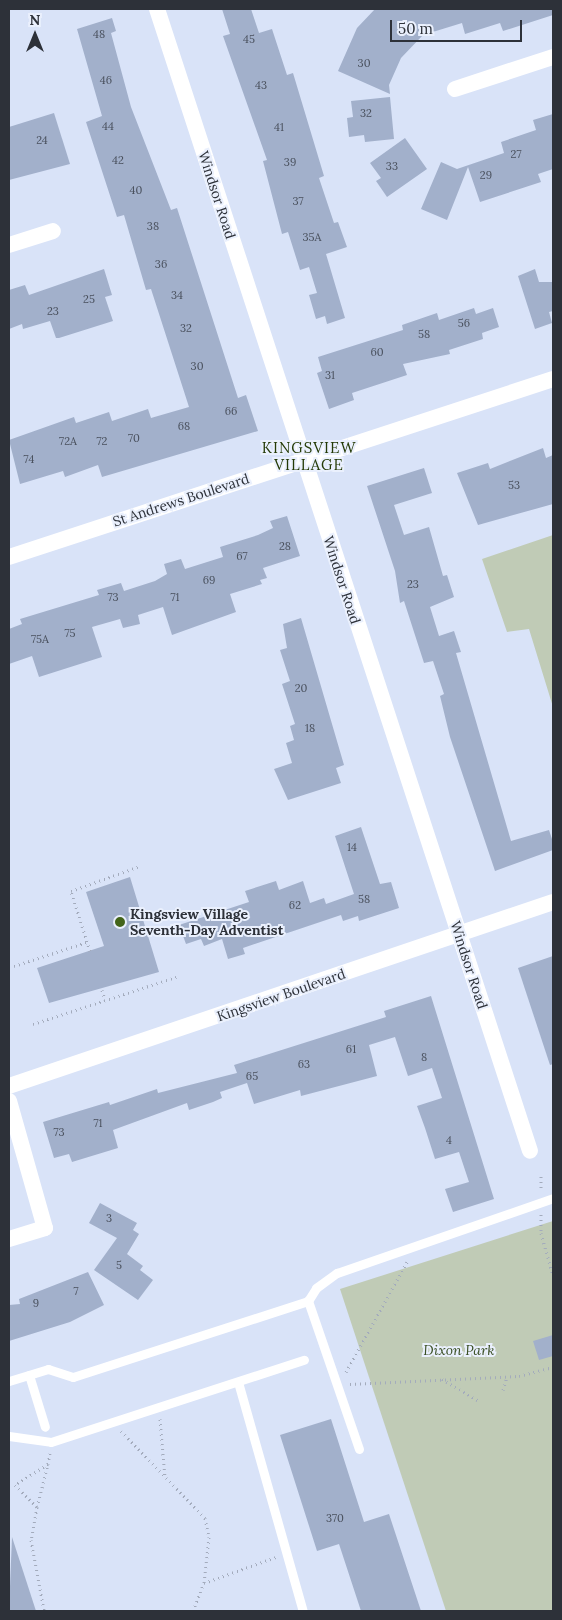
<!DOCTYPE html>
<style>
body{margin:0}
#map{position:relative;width:562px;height:1620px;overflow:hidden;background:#d9e3f8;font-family:Lora,serif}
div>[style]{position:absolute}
.green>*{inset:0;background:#c0cbb6}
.building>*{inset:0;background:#a2b0cb}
.path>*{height:3px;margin-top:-1.5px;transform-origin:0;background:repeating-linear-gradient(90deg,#a3abbc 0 1px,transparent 0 5px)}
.service>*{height:9px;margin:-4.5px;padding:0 4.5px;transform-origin:4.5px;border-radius:4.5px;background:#fff}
.minor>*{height:16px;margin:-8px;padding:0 8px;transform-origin:8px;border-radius:8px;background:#fff}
.dots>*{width:14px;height:14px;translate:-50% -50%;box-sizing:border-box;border:2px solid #eaf0fd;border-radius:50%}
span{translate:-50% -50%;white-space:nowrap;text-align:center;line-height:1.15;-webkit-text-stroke:4px #eaf0fd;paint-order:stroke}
.number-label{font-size:11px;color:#4a515e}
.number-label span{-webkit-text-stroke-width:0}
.street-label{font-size:14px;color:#2d3139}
.poi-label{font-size:14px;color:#2d3139;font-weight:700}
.left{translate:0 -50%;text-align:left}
.park-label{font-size:14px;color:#3a4f24;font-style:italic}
.neighbourhood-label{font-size:15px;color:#243a06;letter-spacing:1px}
.frame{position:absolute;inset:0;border:10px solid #2d3139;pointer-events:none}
.north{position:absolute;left:10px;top:10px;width:50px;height:50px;-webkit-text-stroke:4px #eaf0fd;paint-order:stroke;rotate:0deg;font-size:14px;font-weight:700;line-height:20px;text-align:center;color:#2d3139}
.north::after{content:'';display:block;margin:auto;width:18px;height:22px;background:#2d3139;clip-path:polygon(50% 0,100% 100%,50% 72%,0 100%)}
.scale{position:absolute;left:390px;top:20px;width:132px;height:22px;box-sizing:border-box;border:2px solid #2d3139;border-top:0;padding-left:6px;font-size:15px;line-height:18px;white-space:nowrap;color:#2d3139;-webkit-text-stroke:4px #eaf0fd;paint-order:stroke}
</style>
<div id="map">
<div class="green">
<div style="clip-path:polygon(553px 535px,553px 707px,529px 629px,507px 632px,482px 559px)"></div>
<div style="clip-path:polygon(553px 1221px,553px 1611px,446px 1611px,340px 1289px)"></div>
</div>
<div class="building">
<div style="clip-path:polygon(222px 9px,251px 9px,259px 33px,272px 29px,287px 75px,293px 73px,324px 176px,319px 178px,334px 223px,338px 222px,347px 247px,326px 254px,345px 318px,327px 324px,325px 316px,316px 319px,309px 295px,317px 293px,309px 267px,300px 270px,288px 232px,282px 234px,263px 161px,267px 160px,223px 36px,230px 34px)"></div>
<div style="clip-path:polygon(375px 9px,553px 9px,553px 15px,503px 31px,500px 23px,465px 34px,462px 23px,423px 35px,401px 58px,389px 85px,390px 94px,338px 71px,357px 28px)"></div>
<div style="clip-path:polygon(112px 18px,116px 31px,111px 33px,131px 107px,171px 210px,177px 208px,238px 398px,246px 395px,258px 431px,102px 477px,98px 465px,65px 477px,63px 471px,20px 484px,9px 440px,74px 417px,76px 423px,109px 412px,112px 421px,148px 409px,151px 418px,189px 407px,151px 289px,146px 290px,124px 215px,117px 217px,86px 122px,102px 116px,77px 29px)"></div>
<div style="clip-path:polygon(390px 97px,394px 139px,365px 142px,364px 135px,349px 137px,347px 118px,353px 117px,351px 101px)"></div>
<div style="clip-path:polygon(54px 113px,70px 164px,9px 180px,9px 127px)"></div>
<div style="clip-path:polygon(553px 114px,553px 169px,538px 174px,541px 182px,480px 202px,468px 167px,447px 220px,421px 209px,441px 162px,457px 169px,504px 153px,501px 142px,536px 130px,533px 120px)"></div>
<div style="clip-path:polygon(405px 138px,427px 169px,387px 197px,376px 181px,381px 178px,370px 163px)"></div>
<div style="clip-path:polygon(104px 269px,112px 295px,105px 297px,113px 321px,59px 338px,56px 338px,50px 321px,23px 329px,22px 324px,9px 329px,9px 290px,25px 285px,29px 295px)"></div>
<div style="clip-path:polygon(535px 269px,539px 282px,553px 282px,553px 311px,549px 312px,552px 323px,535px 329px,518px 276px)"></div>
<div style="clip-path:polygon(474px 308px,476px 314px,493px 308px,499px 327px,482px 333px,483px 339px,449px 350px,450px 354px,403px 364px,407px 375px,352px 393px,354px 400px,329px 409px,317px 373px,322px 371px,318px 357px,403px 330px,402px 325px,437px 313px,439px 320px)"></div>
<div style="clip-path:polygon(543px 448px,546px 458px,553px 455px,553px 504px,478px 525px,457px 473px,488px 463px,490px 469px)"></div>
<div style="clip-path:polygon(424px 468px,432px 493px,394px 505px,404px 535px,429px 527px,443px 576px,447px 575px,454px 597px,430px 607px,439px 636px,454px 631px,461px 652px,456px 653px,511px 841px,549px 830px,553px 842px,553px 850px,495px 871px,450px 737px,440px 696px,444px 694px,433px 661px,424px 663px,404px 601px,400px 603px,395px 571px,367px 486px)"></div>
<div style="clip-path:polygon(287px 516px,300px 556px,263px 568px,267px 578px,260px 580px,262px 584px,230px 594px,236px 612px,172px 635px,163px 607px,138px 615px,140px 624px,123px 628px,120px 619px,92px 627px,102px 657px,39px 677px,32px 656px,9px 664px,9px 629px,22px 624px,20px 619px,99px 595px,97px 590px,121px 583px,124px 591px,155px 581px,167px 574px,164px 564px,181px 559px,185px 569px,223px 557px,220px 547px,258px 535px,273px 528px,270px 521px)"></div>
<div style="clip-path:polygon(301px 618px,344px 765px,336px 768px,341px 783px,288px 800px,274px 769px,292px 763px,286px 743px,294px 740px,290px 726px,295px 724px,282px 684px,290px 681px,280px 650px,287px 648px,283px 624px)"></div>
<div style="clip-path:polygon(361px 827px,380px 884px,391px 882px,399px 908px,359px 921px,358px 916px,343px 921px,341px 915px,243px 948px,245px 954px,228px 959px,222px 939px,204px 946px,201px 939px,186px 944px,179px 925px,249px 902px,245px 891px,276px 881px,279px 890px,303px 881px,310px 903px,324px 898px,326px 904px,354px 894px,335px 836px)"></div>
<div style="clip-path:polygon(130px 877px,159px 972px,49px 1003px,37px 968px,104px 946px,86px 892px)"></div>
<div style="clip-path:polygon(553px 956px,553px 1064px,550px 1065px,518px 968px)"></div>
<div style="clip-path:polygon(431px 996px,494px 1199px,453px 1212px,445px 1189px,469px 1182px,459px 1152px,435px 1159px,425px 1128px,417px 1106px,442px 1098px,432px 1068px,408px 1076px,395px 1037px,369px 1045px,377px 1076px,301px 1096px,300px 1090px,254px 1104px,247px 1083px,220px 1092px,222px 1098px,213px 1102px,189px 1110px,187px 1103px,113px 1130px,118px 1148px,72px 1162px,69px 1154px,54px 1158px,43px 1122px,109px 1102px,110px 1105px,157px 1089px,158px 1093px,237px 1073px,234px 1065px,386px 1017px,384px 1011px)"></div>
<div style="clip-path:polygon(100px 1203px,137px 1223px,133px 1230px,139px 1234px,127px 1254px,143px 1266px,140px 1270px,153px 1280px,138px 1300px,94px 1270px,117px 1238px,89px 1223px)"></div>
<div style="clip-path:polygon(88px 1272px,104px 1305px,70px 1322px,9px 1341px,9px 1305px,20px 1304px,19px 1299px)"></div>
<div style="clip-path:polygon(553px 1335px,553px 1356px,539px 1360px,533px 1341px)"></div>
<div style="clip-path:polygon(331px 1419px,364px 1522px,389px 1514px,421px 1611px,361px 1611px,339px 1544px,317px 1551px,280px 1435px)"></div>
<div style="clip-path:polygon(12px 1537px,36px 1611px,9px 1611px)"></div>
</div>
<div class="path">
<div style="left:90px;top:951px;width:63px;rotate:-107.6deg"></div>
<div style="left:71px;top:891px;width:73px;rotate:-19.9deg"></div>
<div style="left:14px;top:966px;width:77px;rotate:-18.2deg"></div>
<div style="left:102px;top:990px;width:10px;rotate:73deg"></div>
<div style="left:33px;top:1024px;width:151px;rotate:-18.2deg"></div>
<div style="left:541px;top:1176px;width:14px;rotate:90deg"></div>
<div style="left:541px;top:1214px;width:19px;rotate:90deg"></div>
<div style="left:541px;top:1233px;width:44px;rotate:74.1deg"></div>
<div style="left:346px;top:1372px;width:126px;rotate:-61deg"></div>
<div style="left:442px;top:1379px;width:43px;rotate:30.7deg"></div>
<div style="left:350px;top:1384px;width:169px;rotate:-2.7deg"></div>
<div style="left:519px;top:1376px;width:35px;rotate:-15deg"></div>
<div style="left:503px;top:1390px;width:14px;rotate:-73deg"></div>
<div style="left:160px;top:1419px;width:58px;rotate:85.1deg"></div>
<div style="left:121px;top:1431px;width:121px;rotate:46deg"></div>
<div style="left:205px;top:1518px;width:19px;rotate:78deg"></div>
<div style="left:209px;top:1537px;width:46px;rotate:96.2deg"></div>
<div style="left:48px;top:1464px;width:39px;rotate:148deg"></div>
<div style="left:15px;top:1485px;width:31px;rotate:45deg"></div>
<div style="left:37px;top:1507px;width:44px;rotate:-75.7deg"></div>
<div style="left:48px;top:1464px;width:11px;rotate:-80deg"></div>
<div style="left:37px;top:1507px;width:34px;rotate:100deg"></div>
<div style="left:31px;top:1540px;width:71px;rotate:79.5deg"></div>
<div style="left:193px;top:1611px;width:30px;rotate:-69deg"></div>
<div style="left:204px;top:1583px;width:77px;rotate:-19.9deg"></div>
</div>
<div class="service">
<div style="left:29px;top:1375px;width:54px;rotate:72.9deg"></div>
<div style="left:9px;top:1381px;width:41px;rotate:-17.1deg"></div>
<div style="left:48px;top:1369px;width:26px;rotate:18deg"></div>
<div style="left:73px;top:1377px;width:247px;rotate:-17.9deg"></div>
<div style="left:238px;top:1382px;width:238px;rotate:74.2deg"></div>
<div style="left:9px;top:1436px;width:42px;rotate:8.1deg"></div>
<div style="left:51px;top:1442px;width:266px;rotate:-18deg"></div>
<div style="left:359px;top:1449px;width:157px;rotate:-109deg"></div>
<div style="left:308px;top:1301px;width:15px;rotate:-58deg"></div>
<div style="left:316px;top:1288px;width:26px;rotate:-36deg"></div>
<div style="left:337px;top:1273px;width:229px;rotate:-19.1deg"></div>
</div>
<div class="minor">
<div style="left:157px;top:9px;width:1201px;rotate:71.91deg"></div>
<div style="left:455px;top:89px;width:103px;rotate:-18.1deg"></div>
<div style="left:9px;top:245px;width:46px;rotate:-17.7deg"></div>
<div style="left:9px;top:557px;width:572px;rotate:-18.12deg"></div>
<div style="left:9px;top:1086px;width:574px;rotate:-18.69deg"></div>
<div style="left:9px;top:1101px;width:132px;rotate:74.2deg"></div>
<div style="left:45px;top:1228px;width:38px;rotate:163deg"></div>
</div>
<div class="dots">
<div style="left:120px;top:922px;background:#43641a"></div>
</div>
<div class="number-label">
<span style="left:99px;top:34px">48</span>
<span style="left:249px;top:39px">45</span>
<span style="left:364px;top:63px">30</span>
<span style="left:106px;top:80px">46</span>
<span style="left:261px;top:85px">43</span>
<span style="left:366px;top:113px">32</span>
<span style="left:108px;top:126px">44</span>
<span style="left:279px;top:127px">41</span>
<span style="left:42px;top:140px">24</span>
<span style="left:516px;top:154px">27</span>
<span style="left:118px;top:160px">42</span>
<span style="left:290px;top:162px">39</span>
<span style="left:392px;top:166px">33</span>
<span style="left:486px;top:175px">29</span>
<span style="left:136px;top:190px">40</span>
<span style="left:298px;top:201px">37</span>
<span style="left:153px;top:226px">38</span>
<span style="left:312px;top:237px">35A</span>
<span style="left:161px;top:264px">36</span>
<span style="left:177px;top:295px">34</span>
<span style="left:89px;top:299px">25</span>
<span style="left:53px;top:311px">23</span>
<span style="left:464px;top:323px">56</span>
<span style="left:186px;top:328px">32</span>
<span style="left:424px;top:334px">58</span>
<span style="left:377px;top:352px">60</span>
<span style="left:197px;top:366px">30</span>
<span style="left:330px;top:375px">31</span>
<span style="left:231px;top:411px">66</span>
<span style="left:184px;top:426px">68</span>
<span style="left:134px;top:438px">70</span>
<span style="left:68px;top:441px">72A</span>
<span style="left:102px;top:441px">72</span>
<span style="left:29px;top:459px">74</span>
<span style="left:514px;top:485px">53</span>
<span style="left:285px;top:546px">28</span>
<span style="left:242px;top:556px">67</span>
<span style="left:209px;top:580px">69</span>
<span style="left:413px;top:584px">23</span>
<span style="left:113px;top:597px">73</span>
<span style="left:175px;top:597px">71</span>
<span style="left:70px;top:633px">75</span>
<span style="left:40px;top:639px">75A</span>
<span style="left:301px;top:688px">20</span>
<span style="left:310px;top:728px">18</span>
<span style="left:352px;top:847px">14</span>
<span style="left:364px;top:899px">58</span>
<span style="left:295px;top:905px">62</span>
<span style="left:351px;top:1049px">61</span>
<span style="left:424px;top:1057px">8</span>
<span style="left:304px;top:1064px">63</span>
<span style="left:252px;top:1076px">65</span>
<span style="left:98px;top:1123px">71</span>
<span style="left:59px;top:1132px">73</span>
<span style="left:449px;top:1140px">4</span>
<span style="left:109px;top:1218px">3</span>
<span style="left:119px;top:1265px">5</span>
<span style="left:76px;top:1291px">7</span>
<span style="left:36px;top:1303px">9</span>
<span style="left:335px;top:1518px">370</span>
</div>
<div class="street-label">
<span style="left:217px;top:195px;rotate:72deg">Windsor Road</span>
<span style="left:181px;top:500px;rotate:-18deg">St Andrews Boulevard</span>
<span style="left:342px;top:580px;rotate:72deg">Windsor Road</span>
<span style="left:469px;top:965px;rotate:72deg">Windsor Road</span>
<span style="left:281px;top:995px;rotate:-19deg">Kingsview Boulevard</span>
</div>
<div class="poi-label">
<span class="left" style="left:130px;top:922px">Kingsview Village<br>Seventh-Day Adventist</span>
</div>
<div class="park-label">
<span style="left:459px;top:1350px">Dixon Park</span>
</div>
<div class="neighbourhood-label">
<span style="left:309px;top:456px">KINGSVIEW<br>VILLAGE</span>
</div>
<div class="frame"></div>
<div class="north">N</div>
<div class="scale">50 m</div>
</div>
